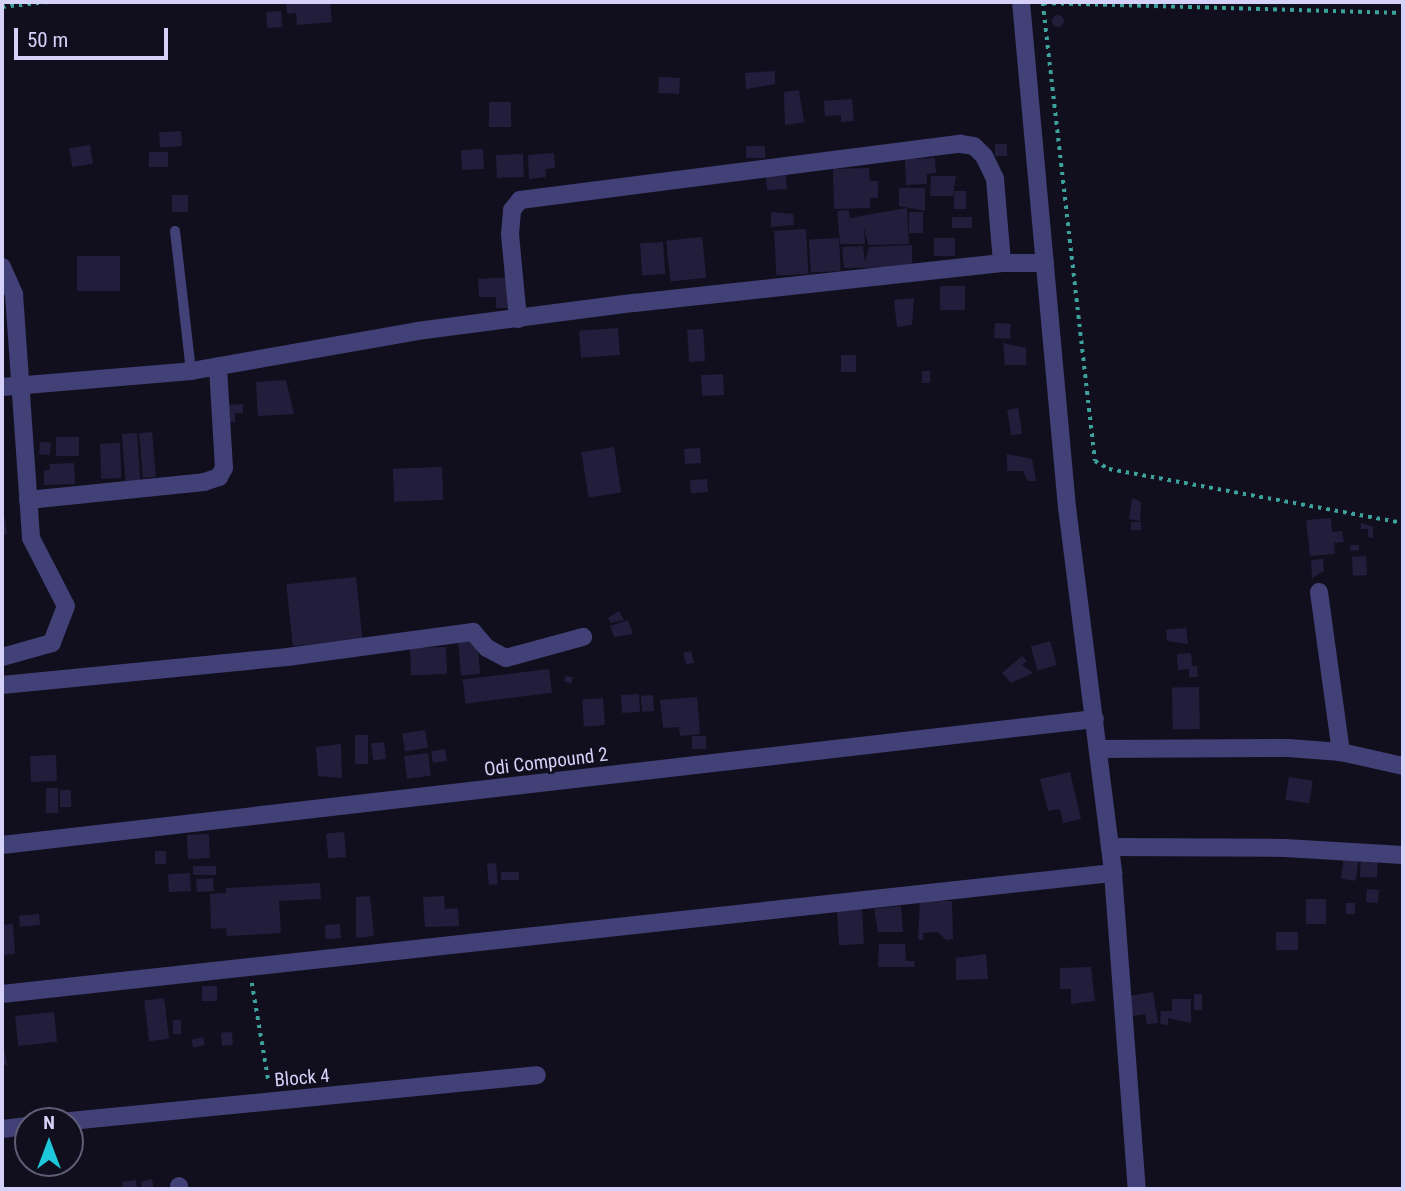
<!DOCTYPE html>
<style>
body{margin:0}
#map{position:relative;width:1405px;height:1191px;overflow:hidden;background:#110f1e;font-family:"Roboto Condensed",sans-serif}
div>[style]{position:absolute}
.building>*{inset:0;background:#231d3c;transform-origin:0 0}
.round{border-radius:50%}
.path>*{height:3.5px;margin-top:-1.75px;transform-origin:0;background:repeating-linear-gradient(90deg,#3ca29b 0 3.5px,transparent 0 8.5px)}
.service>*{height:10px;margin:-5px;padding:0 5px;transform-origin:5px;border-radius:5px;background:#414077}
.minor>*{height:18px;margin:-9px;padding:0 9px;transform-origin:9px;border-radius:9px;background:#414077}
span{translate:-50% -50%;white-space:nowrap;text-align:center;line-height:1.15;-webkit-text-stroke:5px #110f1e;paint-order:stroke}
.street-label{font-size:19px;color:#d6d1f9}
.frame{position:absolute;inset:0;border:4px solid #d6d1f9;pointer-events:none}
.north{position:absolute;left:14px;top:1107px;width:70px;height:70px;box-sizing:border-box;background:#110f1e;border:2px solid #605d76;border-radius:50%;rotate:0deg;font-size:19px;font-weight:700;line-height:28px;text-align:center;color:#d6d1f9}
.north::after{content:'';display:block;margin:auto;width:24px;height:32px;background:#1cc8da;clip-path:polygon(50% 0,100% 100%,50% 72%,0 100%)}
.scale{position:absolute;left:14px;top:28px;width:154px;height:32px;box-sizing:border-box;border:4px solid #d6d1f9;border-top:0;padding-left:9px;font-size:21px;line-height:24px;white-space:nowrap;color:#d6d1f9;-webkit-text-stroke:5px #110f1e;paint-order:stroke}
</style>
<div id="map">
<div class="building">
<div style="clip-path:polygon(286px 2px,330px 2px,332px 22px,297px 25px,296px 13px,287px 14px)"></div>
<div style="left:281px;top:11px;width:16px;height:15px;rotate:86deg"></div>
<div class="round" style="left:1052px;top:15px;width:12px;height:12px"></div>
<div style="clip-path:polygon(775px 71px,775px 84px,746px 89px,745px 73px)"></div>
<div style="left:659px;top:77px;width:21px;height:16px;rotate:3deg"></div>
<div style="clip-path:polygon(799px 90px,804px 122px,785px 125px,784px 92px)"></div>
<div style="clip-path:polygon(852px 99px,854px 121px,841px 122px,841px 115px,825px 116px,824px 101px)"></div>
<div style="left:489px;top:102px;width:22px;height:25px"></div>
<div style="left:181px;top:131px;width:15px;height:22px;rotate:86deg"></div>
<div style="left:995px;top:144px;width:12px;height:12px"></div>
<div style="left:90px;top:145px;width:19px;height:21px;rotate:81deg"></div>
<div style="left:765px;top:146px;width:12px;height:19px;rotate:90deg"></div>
<div style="left:483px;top:149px;width:20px;height:22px;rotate:87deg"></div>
<div style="left:149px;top:152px;width:19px;height:15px"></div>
<div style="clip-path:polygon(554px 153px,555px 168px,545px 169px,546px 177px,529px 179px,528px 155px)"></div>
<div style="left:523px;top:154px;width:23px;height:27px;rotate:88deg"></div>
<div style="clip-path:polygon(935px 158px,936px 173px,927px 174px,927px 184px,906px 185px,905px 159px)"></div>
<div style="clip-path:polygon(869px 168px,870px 181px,878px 181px,878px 198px,870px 198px,870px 208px,834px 209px,833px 169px)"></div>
<div style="left:786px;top:175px;width:14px;height:20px;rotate:86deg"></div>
<div style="clip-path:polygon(931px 176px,956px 176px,953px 196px,930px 196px)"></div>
<div style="clip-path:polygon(899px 188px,925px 188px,925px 211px,899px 206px)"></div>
<div style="left:954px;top:191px;width:12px;height:18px"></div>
<div style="left:172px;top:195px;width:16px;height:17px"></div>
<div style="clip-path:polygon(907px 208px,909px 244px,868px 245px,864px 227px,865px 244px,840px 244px,837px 211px,849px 210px,850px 226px,850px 218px)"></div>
<div style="clip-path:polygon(771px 212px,793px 214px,794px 225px,771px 227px)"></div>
<div style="left:909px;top:212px;width:14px;height:21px"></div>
<div style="left:952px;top:217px;width:20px;height:11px"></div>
<div style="left:806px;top:229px;width:45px;height:32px;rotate:87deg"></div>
<div style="left:702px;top:237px;width:41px;height:36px;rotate:84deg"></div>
<div style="left:839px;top:238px;width:33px;height:30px;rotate:87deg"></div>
<div style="left:934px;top:238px;width:21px;height:18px"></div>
<div style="left:663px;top:242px;width:32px;height:23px;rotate:86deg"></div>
<div style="clip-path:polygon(912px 245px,912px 267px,844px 268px,842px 247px,863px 246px,865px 262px,869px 247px)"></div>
<div style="left:77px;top:256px;width:43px;height:35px"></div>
<div style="clip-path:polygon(509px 277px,510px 308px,496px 308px,496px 297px,479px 297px,478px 279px)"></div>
<div style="left:940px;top:286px;width:25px;height:24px"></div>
<div style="clip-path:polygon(914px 298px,912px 325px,897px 327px,894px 300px)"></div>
<div style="left:995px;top:323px;width:16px;height:15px;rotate:4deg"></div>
<div style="left:618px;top:328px;width:27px;height:39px;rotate:86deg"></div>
<div style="left:703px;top:329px;width:32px;height:16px;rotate:86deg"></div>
<div style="clip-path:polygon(1003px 343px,1026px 348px,1026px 365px,1005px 365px)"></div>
<div style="left:841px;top:355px;width:15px;height:17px"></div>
<div style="left:922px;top:371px;width:8px;height:12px"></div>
<div style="left:723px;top:374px;width:21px;height:22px;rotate:87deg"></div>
<div style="clip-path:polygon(286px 380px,294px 414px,258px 416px,256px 382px)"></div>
<div style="clip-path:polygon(243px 404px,243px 413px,235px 413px,235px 422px,225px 422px,224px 405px)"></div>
<div style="left:1018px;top:408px;width:26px;height:11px;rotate:81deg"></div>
<div style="left:152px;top:432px;width:45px;height:13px;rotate:85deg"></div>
<div style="left:137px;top:433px;width:47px;height:15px;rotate:86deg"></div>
<div style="left:79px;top:437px;width:19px;height:23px;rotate:90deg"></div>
<div style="left:40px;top:442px;width:11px;height:12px;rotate:5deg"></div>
<div style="left:120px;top:443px;width:35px;height:20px;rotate:88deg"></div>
<div style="left:614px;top:447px;width:46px;height:33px;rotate:81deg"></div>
<div style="left:700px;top:448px;width:15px;height:16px;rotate:86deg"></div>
<div style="clip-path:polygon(1007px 454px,1032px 459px,1036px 481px,1028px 481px,1023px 471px,1007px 471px)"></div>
<div style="clip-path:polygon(74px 463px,75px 484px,44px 485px,44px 470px,50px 470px,49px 464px)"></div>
<div style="left:442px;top:467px;width:33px;height:49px;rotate:88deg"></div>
<div style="left:707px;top:479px;width:13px;height:17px;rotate:86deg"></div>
<div style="clip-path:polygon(1132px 498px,1141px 502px,1140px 521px,1129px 519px)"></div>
<div style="clip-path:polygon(2px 518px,5px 518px,7px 534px,2px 535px)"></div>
<div style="clip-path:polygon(1331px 518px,1332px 532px,1342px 531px,1344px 542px,1334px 543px,1335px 554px,1310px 556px,1306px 520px)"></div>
<div style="left:1131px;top:522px;width:10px;height:8px"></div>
<div style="clip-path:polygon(1361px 523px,1373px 527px,1373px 538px,1368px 537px,1368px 529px,1361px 529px)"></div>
<div style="clip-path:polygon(1351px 545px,1359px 545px,1359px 550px,1350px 551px)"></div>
<div style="left:1366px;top:556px;width:19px;height:14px;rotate:87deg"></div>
<div style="clip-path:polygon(1323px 559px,1324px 571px,1312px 578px,1311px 560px)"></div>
<div style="left:356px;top:577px;width:62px;height:70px;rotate:84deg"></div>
<div style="clip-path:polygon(619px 611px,624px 620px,611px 623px,608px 618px)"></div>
<div style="clip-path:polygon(628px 620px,633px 634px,614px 637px,610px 626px)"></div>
<div style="clip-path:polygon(1186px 628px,1188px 644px,1167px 641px,1166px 630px)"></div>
<div style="left:477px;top:639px;width:35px;height:19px;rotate:85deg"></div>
<div style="left:1050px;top:641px;width:25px;height:20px;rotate:74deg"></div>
<div style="left:446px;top:647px;width:27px;height:36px;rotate:88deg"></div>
<div style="left:691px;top:651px;width:12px;height:8px;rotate:76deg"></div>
<div style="clip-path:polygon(1191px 653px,1192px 666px,1197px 666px,1198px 677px,1189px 677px,1189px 669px,1178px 670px,1177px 654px)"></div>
<div style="clip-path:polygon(1022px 656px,1027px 661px,1022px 665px,1033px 673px,1011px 683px,1002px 673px)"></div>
<div style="left:549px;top:669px;width:24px;height:87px;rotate:83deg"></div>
<div style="clip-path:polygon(566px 676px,573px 677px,571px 684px,564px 681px)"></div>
<div style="left:1199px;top:687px;width:42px;height:27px;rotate:89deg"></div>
<div style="left:639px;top:694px;width:18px;height:18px;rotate:87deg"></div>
<div style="left:653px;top:695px;width:16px;height:12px;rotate:86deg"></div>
<div style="clip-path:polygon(697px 697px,700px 734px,680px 736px,679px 727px,663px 728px,660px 700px)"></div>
<div style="left:603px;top:698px;width:27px;height:21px;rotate:86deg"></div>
<div style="left:425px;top:730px;width:18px;height:23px;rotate:81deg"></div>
<div style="left:355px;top:735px;width:13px;height:29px"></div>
<div style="left:706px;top:736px;width:13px;height:14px;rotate:90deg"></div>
<div style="left:384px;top:742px;width:17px;height:13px;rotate:83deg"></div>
<div style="clip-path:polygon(341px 744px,342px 778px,318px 776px,316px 747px)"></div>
<div style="left:445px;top:749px;width:12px;height:14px;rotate:81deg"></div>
<div style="left:428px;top:753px;width:23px;height:24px;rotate:83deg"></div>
<div style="left:56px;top:755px;width:26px;height:26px;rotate:88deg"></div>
<div style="clip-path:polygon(1070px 772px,1081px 819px,1063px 823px,1060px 809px,1048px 811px,1040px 779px)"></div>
<div style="left:1289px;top:777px;width:24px;height:23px;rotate:9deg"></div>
<div style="left:58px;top:788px;width:25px;height:12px;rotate:90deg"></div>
<div style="left:60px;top:790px;width:11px;height:17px"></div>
<div style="left:344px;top:832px;width:25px;height:18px;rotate:85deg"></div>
<div style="left:209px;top:834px;width:24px;height:22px;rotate:88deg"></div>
<div style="left:155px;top:851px;width:11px;height:13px"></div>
<div style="left:1344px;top:856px;width:15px;height:23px;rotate:8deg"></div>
<div style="left:1361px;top:857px;width:17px;height:20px;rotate:3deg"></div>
<div style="left:496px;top:863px;width:21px;height:9px;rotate:85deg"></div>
<div style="left:193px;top:866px;width:23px;height:9px"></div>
<div style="left:501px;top:872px;width:18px;height:8px"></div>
<div style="left:190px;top:873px;width:18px;height:22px;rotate:87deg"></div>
<div style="left:213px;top:878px;width:13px;height:17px;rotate:86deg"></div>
<div style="clip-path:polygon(320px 883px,321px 899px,279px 901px,281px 933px,227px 936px,226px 928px,211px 929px,210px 894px,226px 893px,226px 888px)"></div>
<div style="left:1367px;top:889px;width:12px;height:13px;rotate:5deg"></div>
<div style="clip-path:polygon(370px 896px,374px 936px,356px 938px,356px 897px)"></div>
<div style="clip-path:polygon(444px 896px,445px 909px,458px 908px,459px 926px,425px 927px,423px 897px)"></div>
<div style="left:1306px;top:899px;width:20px;height:25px"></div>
<div style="clip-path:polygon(920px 901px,952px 901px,953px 939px,946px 940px,938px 932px,923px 933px,923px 940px,918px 939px)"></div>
<div style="left:1346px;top:903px;width:9px;height:11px"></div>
<div style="clip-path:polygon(901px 906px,903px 932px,878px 932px,874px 909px)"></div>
<div style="left:862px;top:908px;width:36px;height:25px;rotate:87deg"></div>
<div style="left:39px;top:914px;width:11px;height:20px;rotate:85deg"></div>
<div style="clip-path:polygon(13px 924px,15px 954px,2px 955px,2px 925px)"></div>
<div style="left:340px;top:924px;width:14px;height:15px;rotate:86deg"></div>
<div style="left:1276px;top:932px;width:22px;height:18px"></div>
<div style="clip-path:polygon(879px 944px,905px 944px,906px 961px,914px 961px,915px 967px,878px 967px)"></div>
<div style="clip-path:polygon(986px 954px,988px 979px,956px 980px,956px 958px)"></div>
<div style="clip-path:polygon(1091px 967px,1095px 1001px,1071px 1004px,1071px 989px,1060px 989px,1060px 968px)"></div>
<div style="left:217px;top:986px;width:15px;height:15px;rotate:90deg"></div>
<div style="clip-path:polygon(1153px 992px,1158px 1023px,1147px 1024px,1145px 1014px,1132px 1016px,1129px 996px)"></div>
<div style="left:1194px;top:994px;width:8px;height:16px"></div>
<div style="left:164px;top:998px;width:41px;height:20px;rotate:83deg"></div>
<div style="clip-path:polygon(1172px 999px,1191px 999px,1191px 1023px,1168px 1018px,1168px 1025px,1160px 1024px,1161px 1011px,1172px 1011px)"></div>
<div style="left:54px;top:1012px;width:30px;height:39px;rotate:84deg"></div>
<div style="left:173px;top:1020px;width:8px;height:14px"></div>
<div style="left:232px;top:1032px;width:13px;height:11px;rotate:86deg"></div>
<div style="clip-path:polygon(2px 1035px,7px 1065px,2px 1065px)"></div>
<div style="left:203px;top:1037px;width:8px;height:12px;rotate:76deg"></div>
<div style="clip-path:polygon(152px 1179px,154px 1189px,142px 1189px,141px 1182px)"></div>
<div style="clip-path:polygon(136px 1180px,137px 1189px,123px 1189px,122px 1182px)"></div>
</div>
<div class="path">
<div style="left:1043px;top:3px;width:461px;rotate:83.5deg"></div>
<div style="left:1095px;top:461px;width:16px;rotate:30deg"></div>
<div style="left:1109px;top:469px;width:299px;rotate:10.4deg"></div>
<div style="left:1044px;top:3px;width:359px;rotate:1.6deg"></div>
<div style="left:2px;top:7px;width:46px;rotate:-6.2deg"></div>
<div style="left:252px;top:983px;width:101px;rotate:80.4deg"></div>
</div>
<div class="service">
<div style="left:175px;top:231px;width:141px;rotate:83.5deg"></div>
</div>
<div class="minor">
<div style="left:1021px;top:2px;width:507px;rotate:84.8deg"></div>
<div style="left:1067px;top:507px;width:369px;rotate:82.8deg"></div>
<div style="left:1113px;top:873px;width:317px;rotate:85.7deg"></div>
<div style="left:2px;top:267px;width:30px;rotate:66deg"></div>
<div style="left:14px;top:294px;width:245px;rotate:86deg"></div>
<div style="left:31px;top:538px;width:76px;rotate:62.8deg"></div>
<div style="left:66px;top:606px;width:40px;rotate:111deg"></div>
<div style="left:52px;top:643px;width:52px;rotate:164.4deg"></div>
<div style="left:518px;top:319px;width:85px;rotate:-95.4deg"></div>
<div style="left:510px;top:234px;width:24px;rotate:-85deg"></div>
<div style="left:512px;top:210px;width:13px;rotate:-51deg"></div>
<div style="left:520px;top:200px;width:444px;rotate:-7.3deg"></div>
<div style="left:960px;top:144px;width:14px;rotate:8deg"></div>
<div style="left:974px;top:146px;width:14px;rotate:45deg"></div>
<div style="left:984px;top:156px;width:25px;rotate:64deg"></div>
<div style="left:995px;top:179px;width:84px;rotate:85.2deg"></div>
<div style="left:2px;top:387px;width:190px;rotate:-4.8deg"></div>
<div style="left:191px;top:371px;width:230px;rotate:-10deg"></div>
<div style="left:417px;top:331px;width:219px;rotate:-7.4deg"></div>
<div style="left:634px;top:303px;width:370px;rotate:-6.2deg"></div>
<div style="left:1002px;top:263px;width:43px"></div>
<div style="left:28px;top:500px;width:177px;rotate:-5.8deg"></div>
<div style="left:204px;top:482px;width:16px;rotate:-18deg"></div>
<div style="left:219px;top:477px;width:10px;rotate:-61deg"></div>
<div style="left:224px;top:468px;width:102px;rotate:-93.4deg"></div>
<div style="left:1319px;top:592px;width:162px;rotate:82.2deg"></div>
<div style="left:2px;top:685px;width:286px;rotate:-5.6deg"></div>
<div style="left:287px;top:657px;width:188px;rotate:-7.7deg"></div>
<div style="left:473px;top:632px;width:21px;rotate:49deg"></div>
<div style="left:487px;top:648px;width:21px;rotate:28deg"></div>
<div style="left:506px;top:658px;width:80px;rotate:-15.3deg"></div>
<div style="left:1098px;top:749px;width:190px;rotate:-0.3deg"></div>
<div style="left:1288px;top:748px;width:53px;rotate:4.3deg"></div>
<div style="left:1341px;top:752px;width:64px;rotate:12.7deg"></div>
<div style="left:2px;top:845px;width:1100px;rotate:-6.58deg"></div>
<div style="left:1110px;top:847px;width:175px;rotate:0.3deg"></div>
<div style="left:1285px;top:848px;width:118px;rotate:3.4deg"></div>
<div style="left:2px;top:994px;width:1118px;rotate:-6.22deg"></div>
<div style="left:70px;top:1121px;width:469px;rotate:-5.6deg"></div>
<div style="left:2px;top:1129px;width:26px;rotate:-7deg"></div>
<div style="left:179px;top:1189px;width:3px;rotate:-90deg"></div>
</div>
<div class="street-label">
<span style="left:546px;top:762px;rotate:-7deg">Odi Compound 2</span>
<span style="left:302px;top:1078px;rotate:-5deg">Block 4</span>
</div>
<div class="frame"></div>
<div class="north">N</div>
<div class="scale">50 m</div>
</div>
